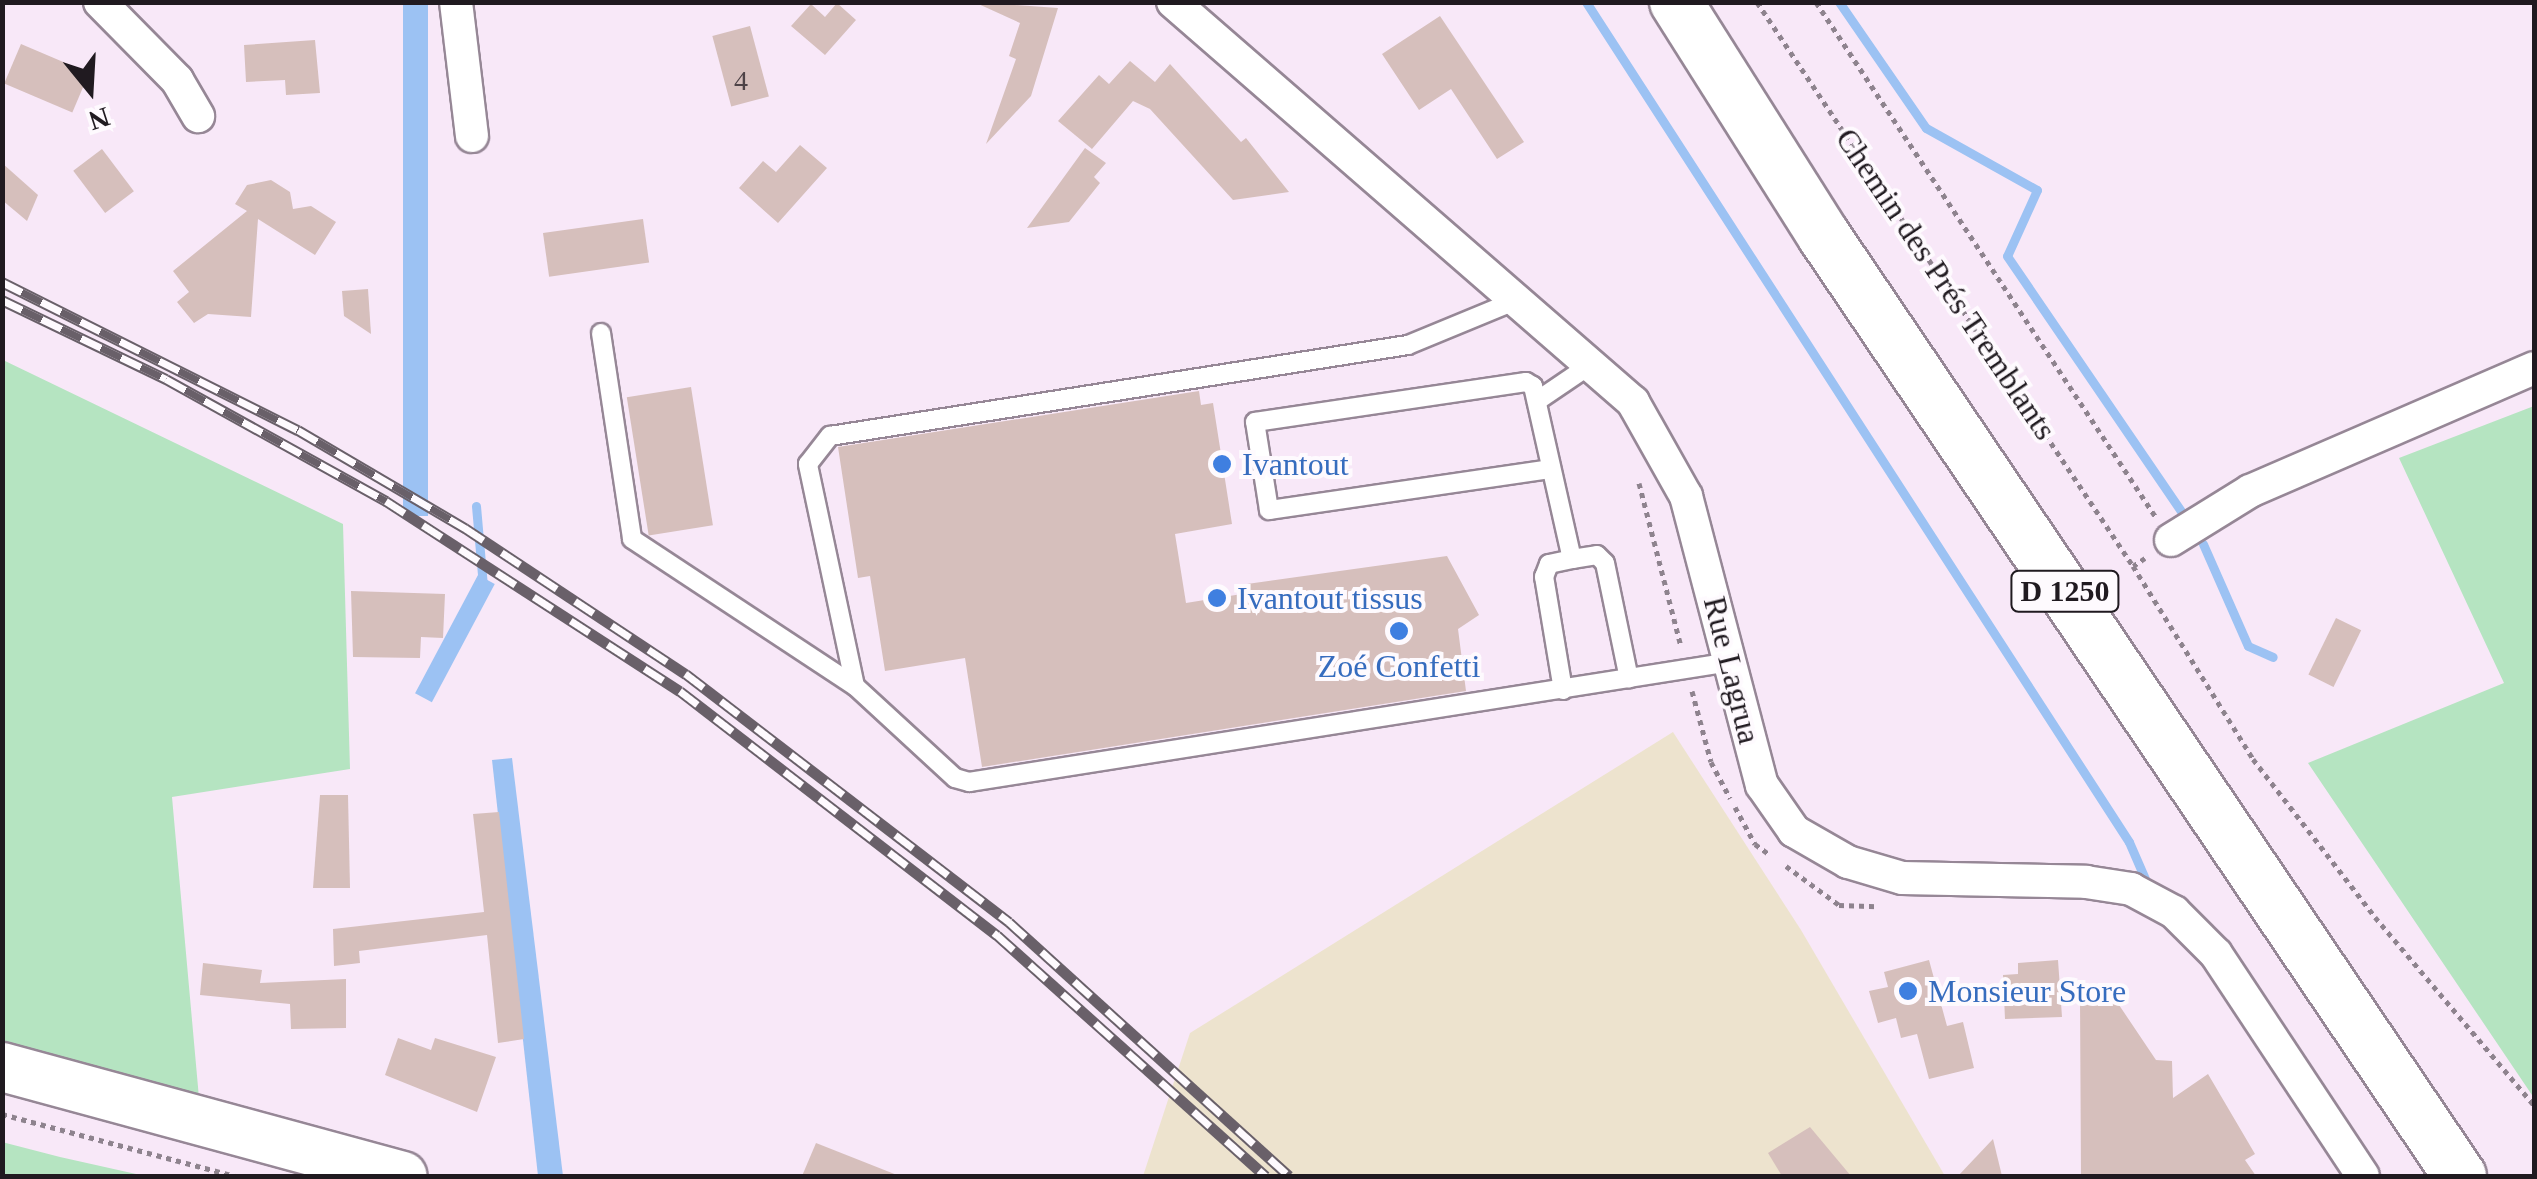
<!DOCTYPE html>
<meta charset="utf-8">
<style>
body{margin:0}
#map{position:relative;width:2537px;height:1179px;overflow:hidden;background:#f8e8f8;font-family:"Times New Roman",serif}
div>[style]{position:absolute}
.industrial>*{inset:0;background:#ede3ce}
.green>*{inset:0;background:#b5e4c1}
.water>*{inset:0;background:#9cc2f3;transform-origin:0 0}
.stream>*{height:9px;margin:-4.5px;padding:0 4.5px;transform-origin:4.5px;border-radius:4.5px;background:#9cc2f3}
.building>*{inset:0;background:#d6bfbc;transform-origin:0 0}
.path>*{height:5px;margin-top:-2.5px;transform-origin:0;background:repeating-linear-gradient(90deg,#8e838e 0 5px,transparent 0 10px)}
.roads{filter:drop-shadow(2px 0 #968796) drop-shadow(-2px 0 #968796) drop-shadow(0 2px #968796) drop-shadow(0 -2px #968796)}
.service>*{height:18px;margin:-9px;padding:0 9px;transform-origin:9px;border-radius:9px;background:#fff}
.minor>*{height:32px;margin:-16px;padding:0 16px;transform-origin:16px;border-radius:16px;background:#fff}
.secondary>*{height:48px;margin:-24px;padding:0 24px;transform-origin:24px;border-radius:24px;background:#fff}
.primary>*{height:52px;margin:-26px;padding:0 26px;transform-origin:26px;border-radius:26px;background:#fff}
.rail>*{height:11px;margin-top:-5.5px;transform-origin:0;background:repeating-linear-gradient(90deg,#fefafe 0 22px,#696069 0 44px);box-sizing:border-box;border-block:2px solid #696069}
.dots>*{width:28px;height:28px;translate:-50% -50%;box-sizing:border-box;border:5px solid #fefafe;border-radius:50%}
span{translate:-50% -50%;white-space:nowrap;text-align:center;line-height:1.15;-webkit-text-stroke:8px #fefafe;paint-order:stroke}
.number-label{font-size:28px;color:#4e4347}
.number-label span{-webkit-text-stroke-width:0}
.shield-label span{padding:2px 8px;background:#fefafe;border:2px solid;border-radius:8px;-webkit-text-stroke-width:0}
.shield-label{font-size:30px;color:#201a20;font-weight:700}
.street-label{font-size:32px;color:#201a20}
.shop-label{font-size:32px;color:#366cbe}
.left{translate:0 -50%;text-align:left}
.frame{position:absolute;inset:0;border:5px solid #201a20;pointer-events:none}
.north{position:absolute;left:40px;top:40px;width:100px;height:100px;-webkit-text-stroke:8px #fefafe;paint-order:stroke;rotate:162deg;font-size:28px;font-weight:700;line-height:40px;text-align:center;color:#201a20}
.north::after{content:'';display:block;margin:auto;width:35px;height:45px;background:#201a20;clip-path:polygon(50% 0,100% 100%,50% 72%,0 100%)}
</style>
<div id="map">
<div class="industrial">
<div style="clip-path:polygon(1673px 732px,1801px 930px,1945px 1176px,1143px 1176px,1190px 1033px)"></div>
</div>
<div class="green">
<div style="clip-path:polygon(3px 360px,343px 524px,350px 769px,172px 797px,199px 1098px,3px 1043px)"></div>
<div style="clip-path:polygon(2534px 406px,2534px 1098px,2308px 763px,2504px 683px,2399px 458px)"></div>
<div style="clip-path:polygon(2px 1142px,60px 1157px,145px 1176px,3px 1176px)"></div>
</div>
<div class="water">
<div style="left:403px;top:3px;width:25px;height:513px"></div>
<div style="left:478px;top:575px;width:19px;height:134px;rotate:28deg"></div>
<div style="clip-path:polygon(512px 758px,563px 1176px,538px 1176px,492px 760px)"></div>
</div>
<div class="stream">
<div style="left:1586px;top:2px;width:1000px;rotate:57.12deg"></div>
<div style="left:2129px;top:842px;width:50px;rotate:66.5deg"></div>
<div style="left:1839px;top:2px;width:153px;rotate:55.4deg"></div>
<div style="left:1926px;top:128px;width:127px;rotate:29.2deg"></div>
<div style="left:2037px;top:190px;width:72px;rotate:114.4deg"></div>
<div style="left:2007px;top:256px;width:320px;rotate:55.7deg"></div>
<div style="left:476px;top:506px;width:80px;rotate:85deg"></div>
<div style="left:2203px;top:544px;width:111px;rotate:66.2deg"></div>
<div style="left:2248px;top:646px;width:27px;rotate:24deg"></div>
</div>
<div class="building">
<div style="clip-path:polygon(974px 2px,1058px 8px,1031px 96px,986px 144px,1016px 59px,1009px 56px,1020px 23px)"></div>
<div style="clip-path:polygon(837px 3px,856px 20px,825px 55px,791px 26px,811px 4px,825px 17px)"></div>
<div style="clip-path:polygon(1440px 16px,1524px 142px,1497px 159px,1451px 89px,1419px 110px,1382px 54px)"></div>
<div style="left:750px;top:26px;width:73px;height:39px;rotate:75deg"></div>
<div style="clip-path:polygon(315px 40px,320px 93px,286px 95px,285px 80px,246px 82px,244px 45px)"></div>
<div style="left:21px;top:44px;width:74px;height:43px;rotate:23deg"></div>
<div style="clip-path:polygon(1130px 61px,1155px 82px,1170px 64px,1241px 142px,1246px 138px,1289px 192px,1233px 200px,1150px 109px,1133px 101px,1092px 149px,1058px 121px,1099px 75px,1109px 84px)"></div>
<div style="clip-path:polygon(800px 145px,827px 168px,778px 223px,739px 188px,763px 161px,776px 172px)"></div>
<div style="clip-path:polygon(1085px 148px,1106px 163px,1094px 177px,1100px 183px,1069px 222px,1027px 228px)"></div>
<div style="left:102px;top:149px;width:53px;height:36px;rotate:53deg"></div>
<div style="clip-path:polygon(2px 163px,38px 195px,27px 221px,2px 200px)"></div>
<div style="clip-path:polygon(271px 180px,290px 192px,293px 209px,311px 206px,336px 222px,315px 255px,258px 219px,251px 317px,208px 314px,194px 323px,177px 302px,189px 292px,173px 271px,247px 211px,235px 204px,247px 185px)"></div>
<div style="left:643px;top:219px;width:44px;height:101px;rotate:82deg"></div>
<div style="clip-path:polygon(368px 289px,371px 334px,344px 316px,342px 291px)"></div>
<div style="left:691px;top:387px;width:140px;height:65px;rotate:81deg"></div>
<div style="clip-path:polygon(1199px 391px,1201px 405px,1213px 403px,1232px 524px,1175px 534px,1186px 603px,1248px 593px,1247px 584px,1447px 556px,1479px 615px,1458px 629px,1466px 691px,982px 767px,965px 658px,885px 671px,870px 576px,858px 578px,838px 447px)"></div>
<div style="clip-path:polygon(351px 591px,445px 594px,443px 638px,421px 637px,420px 658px,353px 657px)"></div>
<div style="left:2336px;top:618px;width:28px;height:63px;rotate:26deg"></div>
<div style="clip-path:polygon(320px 795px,348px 795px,350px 888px,313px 888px)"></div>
<div style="clip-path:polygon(499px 812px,524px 1039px,498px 1043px,487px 935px,359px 951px,360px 963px,334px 966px,333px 929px,484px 912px,473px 814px)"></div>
<div style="clip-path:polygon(1929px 960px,1947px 1026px,1963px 1022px,1974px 1068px,1929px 1079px,1917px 1034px,1901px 1038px,1896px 1018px,1878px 1023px,1869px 991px,1888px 987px,1884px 972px)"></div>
<div style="clip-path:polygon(2058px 960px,2062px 1017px,2005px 1019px,2003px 975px,2018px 974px,2018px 963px)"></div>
<div style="clip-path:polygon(203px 963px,262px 970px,260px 983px,346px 979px,346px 1028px,291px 1029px,290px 1004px,200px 995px)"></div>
<div style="clip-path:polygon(2080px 999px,2115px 999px,2156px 1060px,2172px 1061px,2173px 1098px,2208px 1074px,2255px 1154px,2245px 1160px,2256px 1176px,2081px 1176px)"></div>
<div style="clip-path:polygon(398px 1038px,431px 1050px,435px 1038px,496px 1057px,477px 1112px,385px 1075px)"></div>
<div style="clip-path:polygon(1810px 1127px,1851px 1176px,1782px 1176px,1768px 1153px)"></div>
<div style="clip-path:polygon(1993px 1139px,2002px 1176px,1958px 1176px)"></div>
<div style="clip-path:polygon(816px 1143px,897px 1175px,897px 1176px,802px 1176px)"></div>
</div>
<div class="path">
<div style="left:1757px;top:2px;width:678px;rotate:56.31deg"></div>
<div style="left:1816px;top:2px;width:616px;rotate:56.59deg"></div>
<div style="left:1639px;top:483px;width:168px;rotate:75.6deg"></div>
<div style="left:2145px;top:558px;width:14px;rotate:146deg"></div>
<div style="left:2133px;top:566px;width:227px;rotate:58.1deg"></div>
<div style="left:2253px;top:759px;width:200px;rotate:52.3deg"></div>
<div style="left:2375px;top:917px;width:246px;rotate:49.8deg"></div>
<div style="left:1692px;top:691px;width:73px;rotate:75deg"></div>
<div style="left:1711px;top:762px;width:41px;rotate:62.2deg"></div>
<div style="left:1735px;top:807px;width:42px;rotate:61.6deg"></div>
<div style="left:1755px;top:844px;width:17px;rotate:36deg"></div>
<div style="left:1786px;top:866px;width:66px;rotate:36.3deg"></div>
<div style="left:1839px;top:905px;width:38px;rotate:2deg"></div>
<div style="left:2px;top:1114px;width:241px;rotate:14.9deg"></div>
</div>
<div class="roads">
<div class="service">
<div style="left:601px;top:333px;width:208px;rotate:81.4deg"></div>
<div style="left:632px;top:539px;width:267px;rotate:33.4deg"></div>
<div style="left:855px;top:686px;width:136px;rotate:42.6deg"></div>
<div style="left:955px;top:778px;width:15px;rotate:16deg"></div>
<div style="left:969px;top:782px;width:770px;rotate:-8.96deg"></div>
<div style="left:1537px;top:401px;width:64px;rotate:-34.2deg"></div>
<div style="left:1551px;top:469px;width:285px;rotate:171.7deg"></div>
<div style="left:1269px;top:510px;width:89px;rotate:-99deg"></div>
<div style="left:1255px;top:422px;width:274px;rotate:-8.4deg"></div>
<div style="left:1526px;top:382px;width:8px;rotate:30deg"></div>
<div style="left:1533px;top:386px;width:177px;rotate:77.3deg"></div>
<div style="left:1572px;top:559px;width:25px;rotate:-9deg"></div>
<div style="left:1597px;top:555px;width:11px;rotate:45deg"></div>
<div style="left:1605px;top:563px;width:118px;rotate:78.3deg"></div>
<div style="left:855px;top:686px;width:227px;rotate:-102deg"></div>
<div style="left:808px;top:464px;width:36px;rotate:-52deg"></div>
<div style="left:830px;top:436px;width:585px;rotate:-8.95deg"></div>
<div style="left:1408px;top:345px;width:118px;rotate:-22.4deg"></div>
<div style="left:1563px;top:690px;width:115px;rotate:-99.5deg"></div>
<div style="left:1544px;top:577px;width:14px;rotate:-69deg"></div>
<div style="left:1549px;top:564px;width:24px;rotate:-12deg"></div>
</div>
<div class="minor">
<div style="left:100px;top:2px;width:110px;rotate:45.4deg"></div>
<div style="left:177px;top:80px;width:42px;rotate:59.7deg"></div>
<div style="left:456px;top:2px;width:135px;rotate:83.2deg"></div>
<div style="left:1173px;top:2px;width:610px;rotate:41.01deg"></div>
<div style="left:1633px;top:402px;width:108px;rotate:60.6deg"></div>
<div style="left:1686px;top:496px;width:299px;rotate:75.3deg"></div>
<div style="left:1762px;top:785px;width:56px;rotate:55.2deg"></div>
<div style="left:1794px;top:831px;width:62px;rotate:29.9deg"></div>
<div style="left:1848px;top:862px;width:56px;rotate:16.5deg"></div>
<div style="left:1902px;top:878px;width:184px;rotate:1.2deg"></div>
<div style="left:2086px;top:882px;width:46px;rotate:8.8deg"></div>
<div style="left:2131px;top:889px;width:49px;rotate:28.1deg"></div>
<div style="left:2174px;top:912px;width:59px;rotate:45deg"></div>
<div style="left:2216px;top:954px;width:266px;rotate:56.5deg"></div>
<div style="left:2171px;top:540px;width:93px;rotate:-31.8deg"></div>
<div style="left:2250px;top:491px;width:309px;rotate:-23.4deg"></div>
</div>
<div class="secondary">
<div style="left:2px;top:1067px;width:415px;rotate:15.2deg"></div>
</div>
<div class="primary">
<div style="left:1676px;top:2px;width:277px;rotate:57.7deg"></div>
<div style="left:1824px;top:236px;width:1135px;rotate:55.92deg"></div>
</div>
</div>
<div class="rail">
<div style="left:2px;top:282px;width:331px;rotate:26.6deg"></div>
<div style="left:298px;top:430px;width:194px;rotate:30.4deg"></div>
<div style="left:465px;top:528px;width:265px;rotate:33.5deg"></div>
<div style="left:686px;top:674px;width:407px;rotate:37.5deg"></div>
<div style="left:1009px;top:922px;width:378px;rotate:42.2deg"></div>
<div style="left:2px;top:300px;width:182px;rotate:25.7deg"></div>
<div style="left:166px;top:379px;width:252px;rotate:29deg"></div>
<div style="left:386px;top:501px;width:350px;rotate:32.9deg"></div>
<div style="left:680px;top:691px;width:400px;rotate:37.6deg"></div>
<div style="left:997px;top:935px;width:361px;rotate:41.9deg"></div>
</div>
<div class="dots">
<div style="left:1222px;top:464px;background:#3f7fe0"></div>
<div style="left:1217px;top:598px;background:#3f7fe0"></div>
<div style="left:1399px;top:631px;background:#3f7fe0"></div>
<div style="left:1908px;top:991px;background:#3f7fe0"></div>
</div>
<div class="number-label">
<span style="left:741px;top:81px">4</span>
</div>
<div class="shield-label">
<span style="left:2065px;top:591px">D 1250</span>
</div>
<div class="street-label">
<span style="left:1946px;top:284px;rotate:56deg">Chemin des Prés Tremblants</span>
<span style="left:1732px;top:670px;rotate:76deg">Rue Lagrua</span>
</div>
<div class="shop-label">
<span class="left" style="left:1242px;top:464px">Ivantout</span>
<span class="left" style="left:1237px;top:598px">Ivantout tissus</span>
<span style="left:1399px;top:666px">Zoé Confetti</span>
<span class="left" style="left:1928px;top:991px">Monsieur Store</span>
</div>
<div class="frame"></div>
<div class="north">N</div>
</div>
